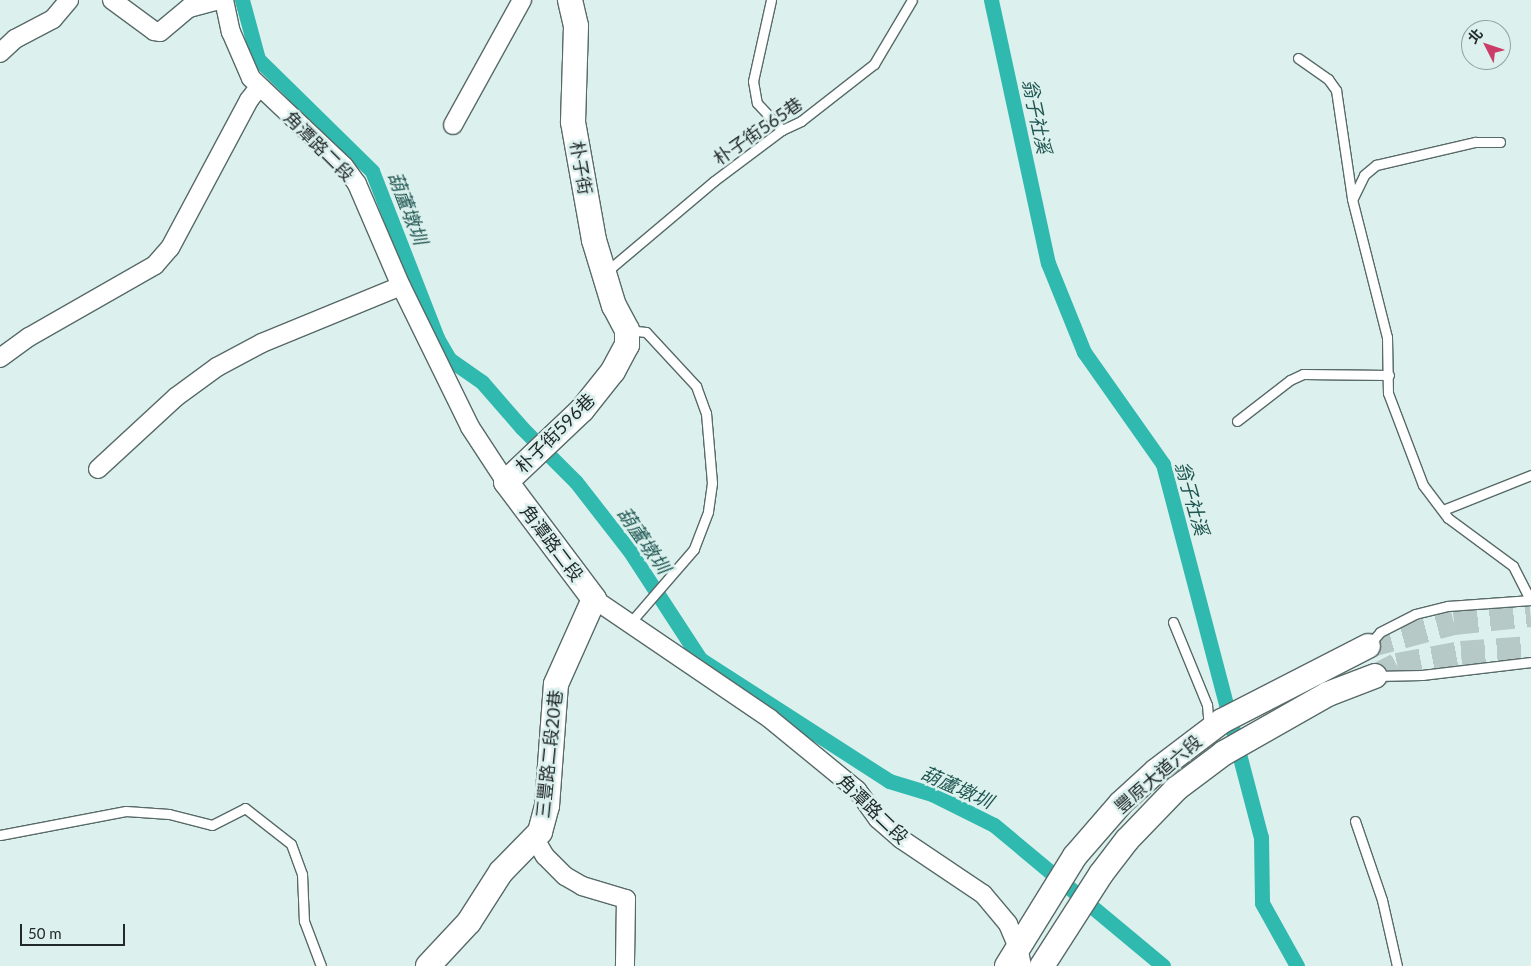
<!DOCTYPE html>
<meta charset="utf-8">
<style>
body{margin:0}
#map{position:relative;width:1531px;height:966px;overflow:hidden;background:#dcf1ee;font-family:Lato,"Noto Sans TC",sans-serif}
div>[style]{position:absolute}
.canal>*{height:15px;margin:-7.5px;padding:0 7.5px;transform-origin:7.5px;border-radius:7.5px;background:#30b9ae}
.secondary-tunnel>*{height:24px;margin-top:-12px;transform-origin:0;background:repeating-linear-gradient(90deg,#b7c9c7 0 24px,transparent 0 36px)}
.roads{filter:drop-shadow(1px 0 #586a68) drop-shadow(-1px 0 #586a68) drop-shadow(0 1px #586a68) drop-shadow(0 -1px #586a68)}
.lane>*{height:9px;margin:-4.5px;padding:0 4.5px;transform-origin:4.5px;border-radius:4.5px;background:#fff}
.street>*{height:18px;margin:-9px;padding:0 9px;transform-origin:9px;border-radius:9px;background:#fff}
.secondary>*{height:24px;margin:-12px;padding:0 12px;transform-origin:12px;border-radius:12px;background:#fff}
span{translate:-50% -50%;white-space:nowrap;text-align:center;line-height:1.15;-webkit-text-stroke:5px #dcf1ee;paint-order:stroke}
.street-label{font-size:18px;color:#222a29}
.water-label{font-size:19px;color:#205651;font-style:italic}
.north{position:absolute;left:1461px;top:20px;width:50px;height:50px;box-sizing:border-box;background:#dcf1ee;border:1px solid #92a19f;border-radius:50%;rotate:311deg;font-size:14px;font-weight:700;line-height:20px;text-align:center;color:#222a29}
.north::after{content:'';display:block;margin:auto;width:18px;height:22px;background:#cb3d68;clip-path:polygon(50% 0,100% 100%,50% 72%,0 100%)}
.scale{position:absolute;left:20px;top:924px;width:105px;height:22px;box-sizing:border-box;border:2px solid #222a29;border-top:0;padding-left:6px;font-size:15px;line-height:18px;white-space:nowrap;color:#222a29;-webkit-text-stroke:4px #dcf1ee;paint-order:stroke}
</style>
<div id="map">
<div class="canal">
<div style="left:242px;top:0;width:61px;rotate:74.8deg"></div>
<div style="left:258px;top:59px;width:160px;rotate:44.5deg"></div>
<div style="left:372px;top:171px;width:179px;rotate:68.7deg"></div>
<div style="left:437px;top:338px;width:24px;rotate:60deg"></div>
<div style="left:449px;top:359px;width:40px;rotate:34.9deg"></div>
<div style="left:482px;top:382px;width:61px;rotate:49deg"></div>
<div style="left:522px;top:428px;width:76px;rotate:45deg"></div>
<div style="left:576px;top:482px;width:86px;rotate:52.1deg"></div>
<div style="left:629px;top:550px;width:130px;rotate:56.9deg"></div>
<div style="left:700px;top:659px;width:225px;rotate:32.8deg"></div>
<div style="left:889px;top:781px;width:45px;rotate:16.8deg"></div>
<div style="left:932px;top:794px;width:69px;rotate:26.6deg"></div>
<div style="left:994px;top:825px;width:220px;rotate:39.8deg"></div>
<div style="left:991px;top:0;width:269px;rotate:77.8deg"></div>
<div style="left:1048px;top:263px;width:96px;rotate:68deg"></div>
<div style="left:1084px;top:352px;width:137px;rotate:54.8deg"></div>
<div style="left:1163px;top:464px;width:386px;rotate:75.3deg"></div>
<div style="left:1261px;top:837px;width:66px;rotate:89.1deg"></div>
<div style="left:1262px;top:903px;width:72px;rotate:60.9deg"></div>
</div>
<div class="secondary-tunnel">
<div style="left:1368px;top:646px;width:89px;rotate:-15deg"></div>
<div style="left:1454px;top:623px;width:77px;rotate:-5.9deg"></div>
<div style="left:1375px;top:676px;width:25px;rotate:-27deg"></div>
<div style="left:1397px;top:665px;width:65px;rotate:-10.6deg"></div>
<div style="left:1461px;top:653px;width:70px;rotate:-4.1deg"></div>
</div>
<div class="roads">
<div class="lane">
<div style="left:771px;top:0;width:83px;rotate:102.5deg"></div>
<div style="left:753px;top:81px;width:22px;rotate:80deg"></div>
<div style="left:757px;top:103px;width:37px;rotate:47deg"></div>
<div style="left:1298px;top:58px;width:37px;rotate:35deg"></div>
<div style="left:1328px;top:79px;width:14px;rotate:54deg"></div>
<div style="left:1336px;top:90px;width:110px;rotate:81.6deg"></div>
<div style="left:1352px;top:199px;width:142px;rotate:75.8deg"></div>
<div style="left:1387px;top:337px;width:56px;rotate:89deg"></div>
<div style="left:1388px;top:393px;width:98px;rotate:69.2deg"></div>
<div style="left:1423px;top:485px;width:41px;rotate:52.9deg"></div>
<div style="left:1448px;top:518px;width:81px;rotate:36.4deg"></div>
<div style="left:1513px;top:566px;width:38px;rotate:63deg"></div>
<div style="left:1353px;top:198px;width:25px;rotate:-64deg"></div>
<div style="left:1364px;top:175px;width:16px;rotate:-40deg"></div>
<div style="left:1376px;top:165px;width:102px;rotate:-13.1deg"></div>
<div style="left:1475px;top:142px;width:25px"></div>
<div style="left:606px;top:272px;width:141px;rotate:-40.1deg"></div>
<div style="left:714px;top:181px;width:85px;rotate:-36.9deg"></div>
<div style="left:782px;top:130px;width:21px;rotate:-25deg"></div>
<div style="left:801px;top:121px;width:93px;rotate:-38deg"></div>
<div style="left:874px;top:64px;width:74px;rotate:-59.3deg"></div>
<div style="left:627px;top:330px;width:19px;rotate:6deg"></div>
<div style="left:646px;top:332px;width:74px;rotate:47.2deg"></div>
<div style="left:696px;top:386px;width:29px;rotate:70deg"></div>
<div style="left:706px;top:413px;width:70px;rotate:85.1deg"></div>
<div style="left:712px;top:483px;width:29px;rotate:98deg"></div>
<div style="left:708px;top:512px;width:40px;rotate:111deg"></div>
<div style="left:694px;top:549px;width:99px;rotate:130.9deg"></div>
<div style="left:1237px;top:421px;width:67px;rotate:-37.7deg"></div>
<div style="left:1290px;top:380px;width:14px;rotate:-25deg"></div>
<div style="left:1303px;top:374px;width:86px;rotate:0.7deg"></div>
<div style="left:1443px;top:510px;width:95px;rotate:-21.7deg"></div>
<div style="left:1173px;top:622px;width:90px;rotate:67.7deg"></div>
<div style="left:1207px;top:705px;width:23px;rotate:85deg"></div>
<div style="left:1368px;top:646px;width:18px;rotate:-49deg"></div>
<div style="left:1380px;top:632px;width:39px;rotate:-27deg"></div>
<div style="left:1415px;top:614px;width:34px;rotate:-14deg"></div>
<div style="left:1448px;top:606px;width:83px;rotate:-4.1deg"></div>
<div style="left:1375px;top:676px;width:47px;rotate:-1.2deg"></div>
<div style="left:1422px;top:675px;width:110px;rotate:-6.8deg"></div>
<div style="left:1355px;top:821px;width:83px;rotate:71.1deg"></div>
<div style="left:1382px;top:900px;width:68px;rotate:77.2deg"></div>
<div style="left:0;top:835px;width:128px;rotate:-10.8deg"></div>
<div style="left:126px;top:811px;width:43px;rotate:4deg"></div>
<div style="left:169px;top:814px;width:44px;rotate:14.3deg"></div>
<div style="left:212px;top:825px;width:37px;rotate:-27deg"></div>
<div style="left:245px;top:808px;width:58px;rotate:38deg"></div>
<div style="left:291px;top:844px;width:32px;rotate:70deg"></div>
<div style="left:302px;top:874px;width:47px;rotate:87.6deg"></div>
<div style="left:304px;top:921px;width:48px;rotate:69.3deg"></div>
</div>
<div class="street">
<div style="left:112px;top:0;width:52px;rotate:36.4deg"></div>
<div style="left:154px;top:31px;width:6px;rotate:9deg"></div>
<div style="left:160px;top:32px;width:38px;rotate:-40deg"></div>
<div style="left:189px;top:8px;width:30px;rotate:-15deg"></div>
<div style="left:224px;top:0;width:33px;rotate:78deg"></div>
<div style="left:231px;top:32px;width:50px;rotate:66.5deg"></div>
<div style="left:251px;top:78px;width:128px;rotate:43.4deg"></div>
<div style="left:344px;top:166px;width:22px;rotate:54deg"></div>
<div style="left:357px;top:184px;width:111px;rotate:66.7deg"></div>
<div style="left:401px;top:286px;width:157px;rotate:63.9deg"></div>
<div style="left:470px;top:427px;width:66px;rotate:56.8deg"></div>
<div style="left:0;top:53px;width:21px;rotate:-43deg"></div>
<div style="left:15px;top:39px;width:43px;rotate:-27.8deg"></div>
<div style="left:53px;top:19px;width:25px;rotate:-50deg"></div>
<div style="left:453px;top:125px;width:143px;rotate:-61.1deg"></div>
<div style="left:0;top:358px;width:36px;rotate:-36deg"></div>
<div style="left:29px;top:337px;width:145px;rotate:-29.7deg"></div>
<div style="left:155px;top:265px;width:23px;rotate:-49deg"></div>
<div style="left:170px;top:248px;width:168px;rotate:-61.9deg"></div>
<div style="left:249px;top:100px;width:16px;rotate:-52deg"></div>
<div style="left:98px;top:469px;width:106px;rotate:-42.7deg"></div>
<div style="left:176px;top:397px;width:51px;rotate:-36.2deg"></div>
<div style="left:217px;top:367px;width:51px;rotate:-28.1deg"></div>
<div style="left:262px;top:343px;width:150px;rotate:-22.3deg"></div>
<div style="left:594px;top:599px;width:212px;rotate:34.2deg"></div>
<div style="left:769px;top:718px;width:114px;rotate:39.3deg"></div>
<div style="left:857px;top:790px;width:36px;rotate:54deg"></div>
<div style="left:878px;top:819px;width:30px;rotate:41deg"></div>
<div style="left:901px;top:839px;width:99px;rotate:33.9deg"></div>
<div style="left:983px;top:894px;width:39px;rotate:50deg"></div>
<div style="left:1008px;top:924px;width:25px;rotate:67deg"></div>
<div style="left:1018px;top:947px;width:19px;rotate:78deg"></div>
<div style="left:535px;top:839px;width:20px;rotate:60deg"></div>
<div style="left:545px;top:856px;width:28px;rotate:45deg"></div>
<div style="left:565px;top:876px;width:20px;rotate:30deg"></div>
<div style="left:582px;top:886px;width:46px;rotate:16.5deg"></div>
<div style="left:626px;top:899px;width:67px;rotate:90.9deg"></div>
</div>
<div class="secondary">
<div style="left:428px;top:966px;width:60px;rotate:-47deg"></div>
<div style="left:469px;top:922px;width:59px;rotate:-57.4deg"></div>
<div style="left:501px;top:872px;width:56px;rotate:-45.7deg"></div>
<div style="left:540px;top:832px;width:27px;rotate:-75deg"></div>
<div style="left:547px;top:806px;width:122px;rotate:-85.8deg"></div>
<div style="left:556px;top:684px;width:93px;rotate:-65.9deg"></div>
<div style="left:594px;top:599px;width:146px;rotate:-126.9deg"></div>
<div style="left:506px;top:482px;width:105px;rotate:-43.5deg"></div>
<div style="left:582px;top:410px;width:50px;rotate:-51.5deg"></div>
<div style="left:613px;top:371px;width:30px;rotate:-62deg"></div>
<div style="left:627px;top:345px;width:15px;rotate:-90deg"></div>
<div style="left:627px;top:330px;width:27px;rotate:-118deg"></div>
<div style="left:614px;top:306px;width:69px;rotate:-106.9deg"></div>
<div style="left:594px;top:240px;width:120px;rotate:-100.1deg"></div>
<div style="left:573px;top:122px;width:96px;rotate:-88.2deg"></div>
<div style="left:576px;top:26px;width:27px;rotate:-103deg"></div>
<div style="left:1007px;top:966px;width:129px;rotate:-58.3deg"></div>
<div style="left:1075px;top:856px;width:70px;rotate:-49deg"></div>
<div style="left:1121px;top:803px;width:47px;rotate:-42.4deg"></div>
<div style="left:1156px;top:771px;width:83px;rotate:-37.1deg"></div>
<div style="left:1222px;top:721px;width:164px;rotate:-27.2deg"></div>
<div style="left:1042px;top:966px;width:109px;rotate:-57.3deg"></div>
<div style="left:1101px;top:874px;width:43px;rotate:-52.6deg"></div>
<div style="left:1127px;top:840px;width:71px;rotate:-46.1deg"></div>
<div style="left:1176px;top:789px;width:60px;rotate:-36.9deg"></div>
<div style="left:1224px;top:753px;width:120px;rotate:-29.6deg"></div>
<div style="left:1328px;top:694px;width:50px;rotate:-21deg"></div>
</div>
</div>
<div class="street-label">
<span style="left:758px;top:131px;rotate:-35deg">朴子街565巷</span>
<span style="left:319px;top:146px;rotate:45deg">角潭路二段</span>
<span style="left:581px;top:168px;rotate:80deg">朴子街</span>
<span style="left:555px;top:433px;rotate:-45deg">朴子街596巷</span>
<span style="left:552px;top:543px;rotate:53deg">角潭路二段</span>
<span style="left:549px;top:754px;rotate:-84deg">三豐路二段20巷</span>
<span style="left:1158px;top:774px;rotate:-41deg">豐原大道六段</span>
<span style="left:873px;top:809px;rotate:44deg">角潭路二段</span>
</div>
<div class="water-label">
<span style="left:1037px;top:116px;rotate:78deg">翁子社溪</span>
<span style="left:408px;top:208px;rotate:69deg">葫蘆墩圳</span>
<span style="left:1192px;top:498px;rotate:74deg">翁子社溪</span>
<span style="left:644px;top:540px;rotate:55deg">葫蘆墩圳</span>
<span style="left:957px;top:787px;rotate:24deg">葫蘆墩圳</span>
</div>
<div class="north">北</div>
<div class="scale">50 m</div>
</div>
